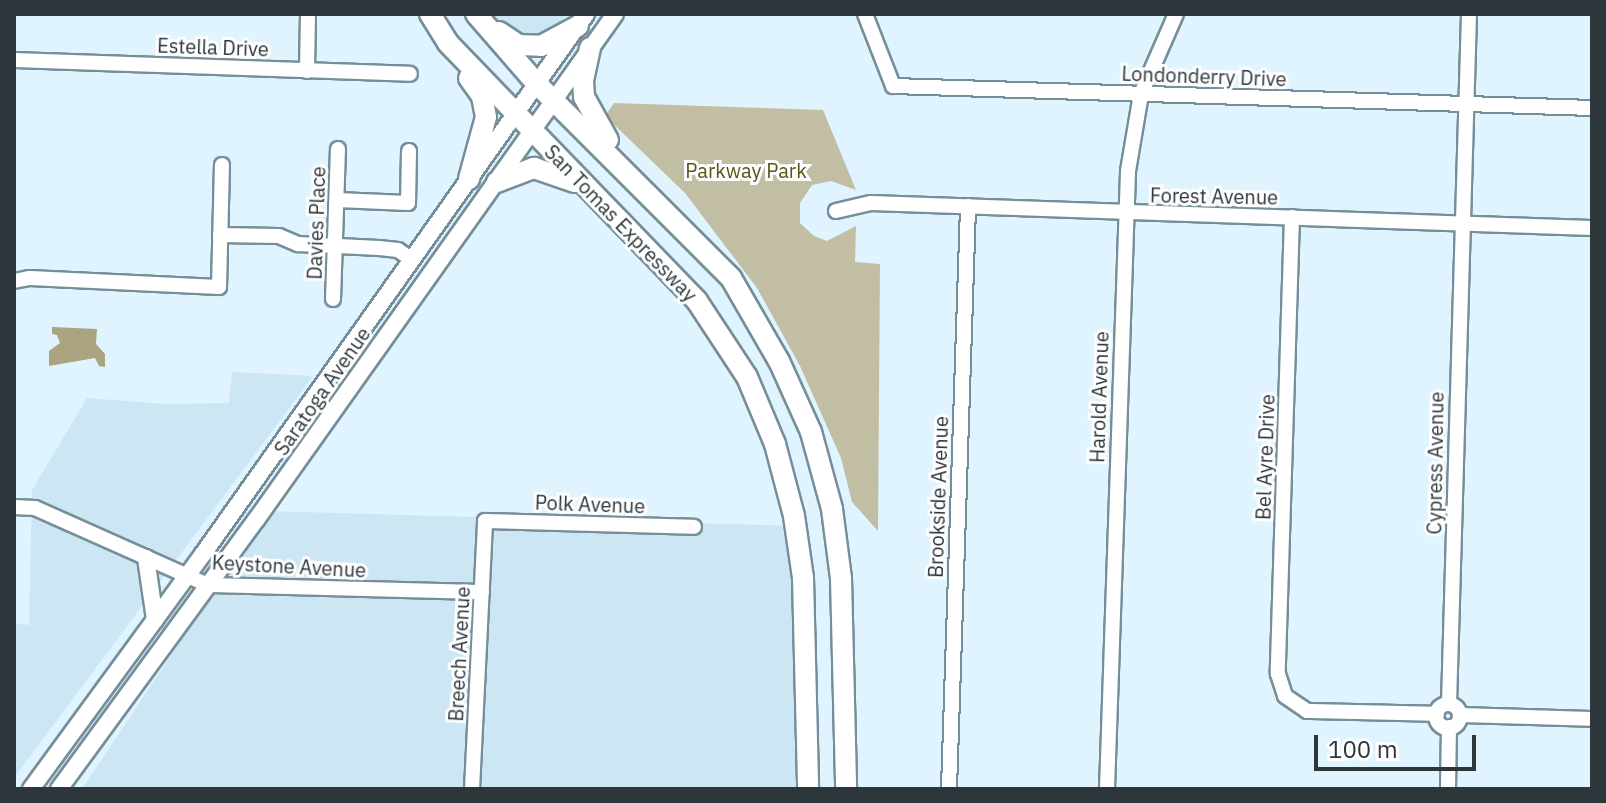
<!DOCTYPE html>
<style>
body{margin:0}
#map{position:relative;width:1606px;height:803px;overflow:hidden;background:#dff4fe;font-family:"IBM Plex Sans",sans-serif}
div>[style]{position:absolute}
.built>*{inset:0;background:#cce7f3}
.green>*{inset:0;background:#c2bea4}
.water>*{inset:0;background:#aaa480}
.roads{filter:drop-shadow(2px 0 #768e99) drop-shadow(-2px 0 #768e99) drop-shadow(0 2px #768e99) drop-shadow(0 -2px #768e99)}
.minor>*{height:14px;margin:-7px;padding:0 7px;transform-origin:7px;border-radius:7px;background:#fff}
.minor>.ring{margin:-7px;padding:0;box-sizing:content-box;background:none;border:14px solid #fff;border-radius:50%}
.major>*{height:16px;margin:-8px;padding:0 8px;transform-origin:8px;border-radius:8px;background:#fff}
.highway>*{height:20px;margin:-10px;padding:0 10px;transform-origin:10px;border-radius:10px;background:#fff}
span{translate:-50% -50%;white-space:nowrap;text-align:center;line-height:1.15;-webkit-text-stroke:6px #fefefe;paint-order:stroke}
.street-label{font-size:20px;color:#2c363b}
.park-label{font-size:20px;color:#5d5316}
.frame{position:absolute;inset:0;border:16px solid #2c363b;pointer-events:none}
.scale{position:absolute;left:1314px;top:735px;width:162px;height:36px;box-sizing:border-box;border:4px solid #2c363b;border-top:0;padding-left:10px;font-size:24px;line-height:28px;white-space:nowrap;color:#2c363b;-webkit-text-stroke:6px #fefefe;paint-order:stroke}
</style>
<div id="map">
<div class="built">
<div style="clip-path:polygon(487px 14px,568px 14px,542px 38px,518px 36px)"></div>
<div style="clip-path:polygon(232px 372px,313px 376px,14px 778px,14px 623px,29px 625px,32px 490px,87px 398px,165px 404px,229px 403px)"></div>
<div style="clip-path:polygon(267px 511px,797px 526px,804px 789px,82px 789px)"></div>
</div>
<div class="green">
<div style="clip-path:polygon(614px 103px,823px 110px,856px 190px,831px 181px,812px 185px,800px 203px,800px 223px,814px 236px,827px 241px,856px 226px,855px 262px,880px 264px,878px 531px,852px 502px,841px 458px,800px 366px,757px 288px,685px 193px,605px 116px)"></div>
</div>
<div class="water">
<div style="clip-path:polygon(52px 327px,97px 329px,96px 344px,105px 354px,105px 367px,99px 366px,95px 358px,49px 366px,49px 351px,60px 343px,57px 335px,52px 334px)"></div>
</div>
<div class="roads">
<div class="minor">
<div style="left:865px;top:14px;width:77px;rotate:68.7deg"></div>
<div style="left:893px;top:86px;width:699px;rotate:1.8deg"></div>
<div style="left:14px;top:60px;width:396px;rotate:2deg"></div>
<div style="left:307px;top:71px;width:57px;rotate:-89deg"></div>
<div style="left:337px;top:200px;width:71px;rotate:2.4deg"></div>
<div style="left:408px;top:203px;width:52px;rotate:-88.9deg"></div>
<div style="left:836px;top:211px;width:36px;rotate:-13deg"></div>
<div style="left:871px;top:203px;width:721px;rotate:1.99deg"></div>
<div style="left:1292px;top:217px;width:457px;rotate:91.8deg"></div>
<div style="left:1278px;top:674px;width:23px;rotate:72deg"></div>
<div style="left:1285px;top:696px;width:27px;rotate:34deg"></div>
<div style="left:1307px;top:711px;width:130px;rotate:1.3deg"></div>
<div style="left:220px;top:235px;width:59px;rotate:1deg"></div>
<div style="left:279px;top:236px;width:21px;rotate:23deg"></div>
<div style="left:298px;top:244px;width:81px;rotate:2.8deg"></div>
<div style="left:379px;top:248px;width:19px;rotate:6deg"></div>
<div style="left:398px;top:250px;width:16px;rotate:35deg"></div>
<div style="left:14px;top:281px;width:16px;rotate:-11deg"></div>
<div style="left:30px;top:278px;width:189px;rotate:2.7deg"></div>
<div style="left:219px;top:287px;width:122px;rotate:-88.6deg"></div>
<div style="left:333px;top:299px;width:150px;rotate:-88.1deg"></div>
<div style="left:14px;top:507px;width:21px;rotate:3deg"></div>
<div style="left:35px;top:508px;width:189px;rotate:24deg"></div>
<div style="left:208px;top:585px;width:274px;rotate:1.5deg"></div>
<div style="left:1449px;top:704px;width:690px;rotate:-88.34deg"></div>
<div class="ring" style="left:1436px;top:704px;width:10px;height:10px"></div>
<div style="left:1460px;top:715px;width:132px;rotate:1.7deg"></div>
<div style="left:472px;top:789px;width:268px;rotate:-87.2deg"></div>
<div style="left:485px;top:521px;width:209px;rotate:1.6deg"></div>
<div style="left:949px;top:789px;width:583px;rotate:-88.13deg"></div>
<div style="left:1107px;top:789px;width:618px;rotate:-88.05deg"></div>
<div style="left:1128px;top:171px;width:78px;rotate:-80.4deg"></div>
<div style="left:1141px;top:94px;width:87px;rotate:-66.4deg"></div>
<div style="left:1448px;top:789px;width:62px;rotate:-89.1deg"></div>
</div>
<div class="major">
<div style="left:146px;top:558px;width:63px;rotate:81.7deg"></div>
<div style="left:31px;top:789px;width:291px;rotate:-53.8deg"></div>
<div style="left:203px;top:554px;width:662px;rotate:-54.65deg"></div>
<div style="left:59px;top:789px;width:333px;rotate:-53.8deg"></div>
<div style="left:256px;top:520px;width:620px;rotate:-54.64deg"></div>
</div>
<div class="highway">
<div style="left:430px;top:14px;width:34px;rotate:58deg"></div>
<div style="left:448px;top:43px;width:359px;rotate:46deg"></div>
<div style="left:697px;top:301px;width:91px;rotate:56.7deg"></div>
<div style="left:747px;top:377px;width:73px;rotate:67.3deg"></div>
<div style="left:775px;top:444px;width:74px;rotate:75.2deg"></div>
<div style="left:794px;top:516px;width:63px;rotate:81.7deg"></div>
<div style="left:803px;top:578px;width:211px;rotate:88.6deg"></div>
<div style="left:476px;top:14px;width:91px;rotate:49deg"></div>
<div style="left:536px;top:83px;width:276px;rotate:45deg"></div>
<div style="left:731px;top:278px;width:96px;rotate:60deg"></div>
<div style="left:779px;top:361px;width:78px;rotate:65.7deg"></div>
<div style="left:811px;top:432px;width:80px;rotate:74.7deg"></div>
<div style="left:832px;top:509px;width:70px;rotate:82.6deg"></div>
<div style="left:841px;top:578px;width:211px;rotate:88.6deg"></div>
<div style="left:499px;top:32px;width:23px;rotate:34deg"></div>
<div style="left:518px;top:45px;width:23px;rotate:2deg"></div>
<div style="left:541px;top:46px;width:42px;rotate:-28.4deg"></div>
<div style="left:590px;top:48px;width:35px;rotate:102deg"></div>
<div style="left:583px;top:82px;width:15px;rotate:86deg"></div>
<div style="left:584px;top:97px;width:49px;rotate:60.8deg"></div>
<div style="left:469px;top:179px;width:64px;rotate:-74.7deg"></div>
<div style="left:486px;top:117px;width:21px;rotate:-101deg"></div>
<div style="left:482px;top:96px;width:22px;rotate:-126deg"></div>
<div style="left:497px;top:182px;width:40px;rotate:-21deg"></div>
<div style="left:534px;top:168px;width:43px;rotate:18.9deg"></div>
</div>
</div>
<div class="street-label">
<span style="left:213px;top:47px;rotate:2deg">Estella Drive</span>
<span style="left:1204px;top:76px;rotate:2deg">Londonderry Drive</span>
<span style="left:1214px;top:196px;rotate:1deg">Forest Avenue</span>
<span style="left:316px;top:223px;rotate:-88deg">Davies Place</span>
<span style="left:621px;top:223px;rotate:46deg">San Tomas Expressway</span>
<span style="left:322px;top:391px;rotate:-55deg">Saratoga Avenue</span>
<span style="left:1099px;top:397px;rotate:-88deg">Harold Avenue</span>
<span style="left:1265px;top:457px;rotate:-88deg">Bel Ayre Drive</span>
<span style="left:1435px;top:463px;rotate:-89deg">Cypress Avenue</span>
<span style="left:938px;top:497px;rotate:-88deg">Brookside Avenue</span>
<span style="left:590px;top:504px;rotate:2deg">Polk Avenue</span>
<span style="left:289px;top:566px;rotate:3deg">Keystone Avenue</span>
<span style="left:459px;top:654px;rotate:-87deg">Breech Avenue</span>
</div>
<div class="park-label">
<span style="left:746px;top:170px">Parkway Park</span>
</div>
<div class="frame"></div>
<div class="scale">100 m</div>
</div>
